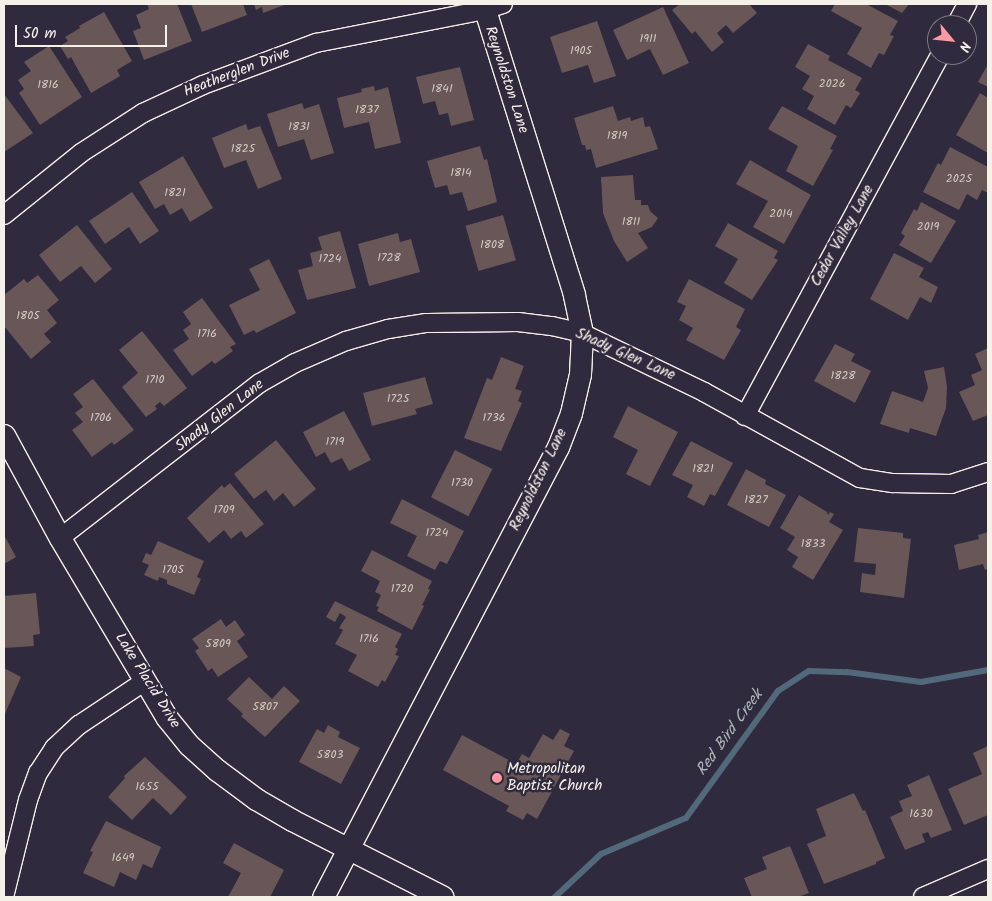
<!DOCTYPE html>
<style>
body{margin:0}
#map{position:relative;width:992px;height:901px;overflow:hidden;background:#2f2a3d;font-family:Kalam,sans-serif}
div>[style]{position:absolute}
.stream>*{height:6px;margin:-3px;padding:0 3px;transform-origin:3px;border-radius:3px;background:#51697b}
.building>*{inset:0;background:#685756;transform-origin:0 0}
.roads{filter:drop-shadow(1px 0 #f4f1e8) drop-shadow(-1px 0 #f4f1e8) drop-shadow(0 1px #f4f1e8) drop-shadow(0 -1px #f4f1e8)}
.minor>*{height:18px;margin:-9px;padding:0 9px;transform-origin:9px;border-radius:9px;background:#2f2a3d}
.tertiary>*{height:21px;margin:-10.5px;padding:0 10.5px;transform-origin:10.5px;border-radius:10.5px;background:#2f2a3d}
.dots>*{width:14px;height:14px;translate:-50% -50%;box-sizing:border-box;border:2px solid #2f2a3d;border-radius:50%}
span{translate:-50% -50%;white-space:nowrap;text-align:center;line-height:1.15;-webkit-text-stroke:5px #2f2a3d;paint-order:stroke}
.number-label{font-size:12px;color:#d1cac4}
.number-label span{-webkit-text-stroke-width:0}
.street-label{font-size:15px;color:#f4f1e8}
.poi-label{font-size:15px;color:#f4f1e8}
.left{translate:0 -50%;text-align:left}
.water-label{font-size:16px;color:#abb4b7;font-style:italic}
.frame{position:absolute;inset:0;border:5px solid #f4f1e8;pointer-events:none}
.north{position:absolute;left:927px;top:15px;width:50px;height:50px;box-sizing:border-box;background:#2f2a3d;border:1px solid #7e7a81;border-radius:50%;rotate:118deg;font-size:14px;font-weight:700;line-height:20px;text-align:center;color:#f4f1e8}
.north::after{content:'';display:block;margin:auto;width:18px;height:22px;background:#ff9aa2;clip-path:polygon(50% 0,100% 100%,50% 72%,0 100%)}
.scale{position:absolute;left:15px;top:25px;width:152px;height:22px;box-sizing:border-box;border:2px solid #f4f1e8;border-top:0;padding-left:6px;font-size:15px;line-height:18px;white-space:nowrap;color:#f4f1e8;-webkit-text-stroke:4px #2f2a3d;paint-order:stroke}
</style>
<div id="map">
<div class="stream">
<div style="left:555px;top:897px;width:63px;rotate:-43.1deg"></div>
<div style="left:601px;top:854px;width:92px;rotate:-23deg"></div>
<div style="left:686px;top:818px;width:157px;rotate:-54.1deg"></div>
<div style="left:778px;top:691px;width:37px;rotate:-33deg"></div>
<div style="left:809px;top:671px;width:38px;rotate:2deg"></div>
<div style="left:847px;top:672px;width:75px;rotate:7.7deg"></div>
<div style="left:921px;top:682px;width:68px;rotate:-10.2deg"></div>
</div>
<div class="building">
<div style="clip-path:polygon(147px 4px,177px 4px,192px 41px,144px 60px,133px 31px,141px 28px,136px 15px,149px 9px)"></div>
<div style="clip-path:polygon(191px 4px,243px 4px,247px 15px,202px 32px)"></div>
<div style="clip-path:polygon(254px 4px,287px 4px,263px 13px,262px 7px,256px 10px)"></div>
<div style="clip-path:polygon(680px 4px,749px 4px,757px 13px,733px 33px,726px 25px,717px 33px,724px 42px,712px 52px,695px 31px,692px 34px,672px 10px)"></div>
<div style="clip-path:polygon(835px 4px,866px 4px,898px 21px,890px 35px,894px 36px,884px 55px,879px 53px,871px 68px,847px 54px,862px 28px,831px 11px)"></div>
<div style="clip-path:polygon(885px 4px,909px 4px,902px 13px)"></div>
<div style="clip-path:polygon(663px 7px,689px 63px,663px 75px,650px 49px,627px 60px,613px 30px)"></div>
<div style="clip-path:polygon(104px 12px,132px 61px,117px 70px,120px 76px,91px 93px,71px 57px,68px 59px,60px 46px,68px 41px,65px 37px,80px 28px,79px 26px)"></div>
<div style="clip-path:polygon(597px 21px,616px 76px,594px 83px,588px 65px,562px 73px,550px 37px)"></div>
<div style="clip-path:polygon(808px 44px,830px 56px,828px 60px,862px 78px,855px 90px,860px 93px,851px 108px,846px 105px,835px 125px,807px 109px,814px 96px,802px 89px,810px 76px,795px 67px)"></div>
<div style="clip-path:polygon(49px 46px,82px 97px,40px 125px,19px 93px,24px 89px,18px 80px,31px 71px,24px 62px)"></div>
<div style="clip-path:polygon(988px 64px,988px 87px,978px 82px)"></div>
<div style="clip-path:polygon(460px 67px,474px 120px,451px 126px,448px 113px,439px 115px,435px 101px,423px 104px,416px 77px)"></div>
<div style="clip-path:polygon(374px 86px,375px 91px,388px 87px,401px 143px,375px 149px,369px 122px,344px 128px,337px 98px,362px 92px,361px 89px)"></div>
<div style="clip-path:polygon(980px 93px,988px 98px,988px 153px,956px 135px)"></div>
<div style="clip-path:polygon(4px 94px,33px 133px,4px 152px)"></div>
<div style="clip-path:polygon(302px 103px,304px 109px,319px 104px,334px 153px,311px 160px,304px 139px,278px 147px,267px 114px)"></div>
<div style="clip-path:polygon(613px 106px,618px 121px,630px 117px,631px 121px,643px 117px,645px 127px,650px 126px,658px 149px,596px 168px,591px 149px,586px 150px,585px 145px,582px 145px,574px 118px)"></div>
<div style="clip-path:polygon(782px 106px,837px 136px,830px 149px,833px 150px,813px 186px,786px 171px,798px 146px,768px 129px)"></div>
<div style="clip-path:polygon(246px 124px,248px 130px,260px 126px,282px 179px,258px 189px,246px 160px,224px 168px,212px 138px)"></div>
<div style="clip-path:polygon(480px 146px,484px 160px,487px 159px,497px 202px,468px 211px,462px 192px,450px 195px,447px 185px,435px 188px,427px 161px)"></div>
<div style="clip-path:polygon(950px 147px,988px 167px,988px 193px,982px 190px,977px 200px,967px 194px,959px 210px,923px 192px,938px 163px,941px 165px)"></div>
<div style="clip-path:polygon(183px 156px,213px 208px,190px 222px,182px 208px,170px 215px,164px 204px,155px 209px,139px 182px)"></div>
<div style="clip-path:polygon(750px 160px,811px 195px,784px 244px,753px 227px,768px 201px,736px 184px)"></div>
<div style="clip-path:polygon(633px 175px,635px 200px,641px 200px,641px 205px,648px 205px,650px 211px,658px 218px,652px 227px,638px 233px,648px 248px,627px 262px,614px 241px,603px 213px,601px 177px)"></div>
<div style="clip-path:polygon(132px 192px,159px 231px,140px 244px,129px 227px,105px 244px,89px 221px)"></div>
<div style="clip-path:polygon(921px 202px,956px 221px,931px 263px,899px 245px,905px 236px,901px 233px,914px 209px,917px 211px)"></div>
<div style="left:503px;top:215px;width:47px;height:39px;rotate:74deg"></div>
<div style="clip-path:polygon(728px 223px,778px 251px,774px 258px,778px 260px,752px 300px,724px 283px,738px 259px,715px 246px)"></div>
<div style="clip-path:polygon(77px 225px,112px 269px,95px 283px,81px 266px,60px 282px,39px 255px)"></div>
<div style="clip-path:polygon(340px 231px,356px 288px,307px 300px,298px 270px,313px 266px,310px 253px,322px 250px,318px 237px)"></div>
<div style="clip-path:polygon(398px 233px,400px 242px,411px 239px,420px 272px,369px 286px,358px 244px)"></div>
<div style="clip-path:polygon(894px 253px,924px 268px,919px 277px,938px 287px,931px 303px,920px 297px,908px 320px,870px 299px)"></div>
<div style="clip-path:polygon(269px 259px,296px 313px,256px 333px,254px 330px,244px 335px,229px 305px,260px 290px,249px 269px)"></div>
<div style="clip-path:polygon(38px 275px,59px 300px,47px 310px,57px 323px,44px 334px,51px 342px,31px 359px,4px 326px,4px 295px,24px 279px,27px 283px)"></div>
<div style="clip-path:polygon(689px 279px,745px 309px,736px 327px,741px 330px,724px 360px,686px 340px,693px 328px,679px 320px,686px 306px,677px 302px)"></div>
<div style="clip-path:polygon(202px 298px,236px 344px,230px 347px,233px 351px,215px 364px,212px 361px,192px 376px,173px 350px,189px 339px,183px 330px,191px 324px,183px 312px)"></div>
<div style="clip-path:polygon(142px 331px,187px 388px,164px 406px,160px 402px,155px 406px,157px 409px,146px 417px,122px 387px,138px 373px,119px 350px)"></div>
<div style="clip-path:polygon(835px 344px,855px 354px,851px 361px,871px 371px,855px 403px,814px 381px)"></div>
<div style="clip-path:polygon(988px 348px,988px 415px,973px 421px,959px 392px,975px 385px,971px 375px,982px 370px,975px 354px)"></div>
<div style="clip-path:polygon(501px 357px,524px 366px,515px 389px,522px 391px,518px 401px,522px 403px,501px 451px,464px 438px,487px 378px,492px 380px)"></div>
<div style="clip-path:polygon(944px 367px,947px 387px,946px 408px,936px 436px,910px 428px,909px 433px,880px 424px,892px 391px,923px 402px,928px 388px,924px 371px)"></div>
<div style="clip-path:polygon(425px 377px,433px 404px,415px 409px,417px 414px,372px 426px,363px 393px)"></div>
<div style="clip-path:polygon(93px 379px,134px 430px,114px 445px,112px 442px,92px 457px,72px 430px,83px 422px,75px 413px,83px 407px,73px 394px)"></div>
<div style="clip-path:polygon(628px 406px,678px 432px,650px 486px,626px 474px,638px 450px,613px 437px)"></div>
<div style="clip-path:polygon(344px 411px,371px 460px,349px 471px,342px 458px,331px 463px,325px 452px,316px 457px,303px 432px)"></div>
<div style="clip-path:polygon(276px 440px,316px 489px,294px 507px,283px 493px,274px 501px,266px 490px,254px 499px,234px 474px)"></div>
<div style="clip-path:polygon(691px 441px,733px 463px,715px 496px,710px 494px,704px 506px,687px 497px,693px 485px,672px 475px)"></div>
<div style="left:455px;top:450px;width:42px;height:53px;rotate:27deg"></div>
<div style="clip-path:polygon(746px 469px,766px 480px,765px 484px,786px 495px,769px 527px,727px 505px)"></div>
<div style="clip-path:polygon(230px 483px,264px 524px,246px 538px,241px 531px,231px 539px,224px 530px,209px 543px,187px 518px,222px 485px,224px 488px)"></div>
<div style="clip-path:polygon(799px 495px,827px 512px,828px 515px,830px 512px,834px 514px,829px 522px,843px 530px,813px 580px,792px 567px,798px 557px,787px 550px,795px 537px,780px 528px)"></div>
<div style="clip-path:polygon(402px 499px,464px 531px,447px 564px,440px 561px,435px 570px,407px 556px,417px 536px,390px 523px)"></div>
<div style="clip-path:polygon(858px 528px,903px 533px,903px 538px,911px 539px,904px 598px,860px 592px,862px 573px,875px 575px,876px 564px,854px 562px)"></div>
<div style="clip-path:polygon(988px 532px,988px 569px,985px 570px,983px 564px,959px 570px,954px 545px,979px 539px,978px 535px)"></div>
<div style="clip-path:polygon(4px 535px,16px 557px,4px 564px)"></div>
<div style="clip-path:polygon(158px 541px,204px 561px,197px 577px,201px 579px,194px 595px,167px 584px,167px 580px,159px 577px,158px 581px,144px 575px,149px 565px,142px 562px,146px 553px,151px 555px)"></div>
<div style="clip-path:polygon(372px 550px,432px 581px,428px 589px,430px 590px,422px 605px,424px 606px,412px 630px,377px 611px,379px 607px,376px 606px,381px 595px,375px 592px,380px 581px,361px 571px)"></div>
<div style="clip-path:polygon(36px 593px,40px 634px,33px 635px,34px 646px,4px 648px,4px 596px)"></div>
<div style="clip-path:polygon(335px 601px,402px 634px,395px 647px,398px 649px,395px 655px,399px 656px,385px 682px,382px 680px,378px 687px,348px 671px,357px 655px,335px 644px,343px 630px,339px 628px,346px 617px,340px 613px,335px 622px,326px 617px)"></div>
<div style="clip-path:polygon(221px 619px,226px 627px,235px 620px,245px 635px,237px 641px,248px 657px,218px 677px,212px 668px,208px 671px,195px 651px,199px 648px,192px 639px)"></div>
<div style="clip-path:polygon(4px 668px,21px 677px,4px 716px)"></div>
<div style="clip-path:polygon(249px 677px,272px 699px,284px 686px,300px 701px,265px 737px,241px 716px,243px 714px,227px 699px)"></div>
<div style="clip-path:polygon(328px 725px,340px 732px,338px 737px,360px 748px,341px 784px,299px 762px,317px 729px,324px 733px)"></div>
<div style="clip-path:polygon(560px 729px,570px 734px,564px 746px,574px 751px,537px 819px,527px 813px,523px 820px,506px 811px,509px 806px,443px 770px,462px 735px,516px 764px,522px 754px,529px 758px,543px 734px,553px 740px)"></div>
<div style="clip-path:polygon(988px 746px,988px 815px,964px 825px,948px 789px,982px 774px,973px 753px)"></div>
<div style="clip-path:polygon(145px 757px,187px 797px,171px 815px,153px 798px,132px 820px,108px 797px,125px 778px,124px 776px)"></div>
<div style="clip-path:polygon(929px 775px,952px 830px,931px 838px,928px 832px,922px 834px,925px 842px,905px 850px,890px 817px,903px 811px,899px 801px,912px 796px,907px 785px)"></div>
<div style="clip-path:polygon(854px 793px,863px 811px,865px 810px,885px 858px,876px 862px,876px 864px,824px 884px,807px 844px,826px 836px,816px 809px)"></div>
<div style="clip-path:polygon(106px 821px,161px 847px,152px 868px,143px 864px,136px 880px,120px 872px,114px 887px,83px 873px,93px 852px,90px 851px)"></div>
<div style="clip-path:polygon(234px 843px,284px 870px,270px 897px,228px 897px,241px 873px,223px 863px)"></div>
<div style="clip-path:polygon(790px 846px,809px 893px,798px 897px,752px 897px,744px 878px,767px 869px,762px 857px)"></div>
</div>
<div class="roads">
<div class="minor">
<div style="left:956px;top:25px;width:24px;rotate:-62deg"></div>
<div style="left:4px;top:215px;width:99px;rotate:-38.8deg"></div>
<div style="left:81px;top:153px;width:74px;rotate:-32.8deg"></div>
<div style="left:143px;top:113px;width:66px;rotate:-25deg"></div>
<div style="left:203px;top:85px;width:121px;rotate:-20.4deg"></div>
<div style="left:316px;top:43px;width:171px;rotate:-11.1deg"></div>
<div style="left:484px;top:10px;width:20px;rotate:-18deg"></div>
<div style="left:745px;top:416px;width:410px;rotate:-61.6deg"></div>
<div style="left:60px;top:538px;width:253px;rotate:-37.8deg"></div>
<div style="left:260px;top:383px;width:40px;rotate:-29.7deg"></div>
<div style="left:295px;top:363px;width:56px;rotate:-23.3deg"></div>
<div style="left:346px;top:341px;width:44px;rotate:-15.9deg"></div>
<div style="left:388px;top:329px;width:39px;rotate:-9deg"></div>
<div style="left:427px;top:323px;width:91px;rotate:-0.6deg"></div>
<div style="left:518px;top:322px;width:34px;rotate:7deg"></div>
<div style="left:552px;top:326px;width:31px;rotate:13deg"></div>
<div style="left:582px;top:333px;width:136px;rotate:25.8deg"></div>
<div style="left:704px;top:392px;width:178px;rotate:28.9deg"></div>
<div style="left:860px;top:478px;width:33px;rotate:9deg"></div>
<div style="left:893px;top:483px;width:58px;rotate:1deg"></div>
<div style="left:951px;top:484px;width:39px;rotate:-18deg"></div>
<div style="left:4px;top:897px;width:100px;rotate:-76.1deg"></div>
<div style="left:28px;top:800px;width:29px;rotate:-70deg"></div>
<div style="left:38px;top:773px;width:30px;rotate:-57deg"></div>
<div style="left:54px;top:748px;width:34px;rotate:-43deg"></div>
<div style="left:79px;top:725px;width:79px;rotate:-33.7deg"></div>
<div style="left:923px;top:897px;width:71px;rotate:-23.3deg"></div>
</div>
<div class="tertiary">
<div style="left:4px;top:435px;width:117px;rotate:61.5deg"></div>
<div style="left:60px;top:538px;width:209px;rotate:59.3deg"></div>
<div style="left:167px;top:718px;width:35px;rotate:51deg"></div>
<div style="left:189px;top:745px;width:38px;rotate:42deg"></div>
<div style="left:217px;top:770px;width:49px;rotate:36.6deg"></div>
<div style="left:256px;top:799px;width:42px;rotate:30.3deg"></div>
<div style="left:292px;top:820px;width:169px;rotate:27deg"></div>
<div style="left:323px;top:897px;width:508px;rotate:-62.43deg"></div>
<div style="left:558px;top:447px;width:36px;rotate:-69deg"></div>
<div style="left:571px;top:413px;width:40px;rotate:-77deg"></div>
<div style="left:580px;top:374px;width:41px;rotate:-87.2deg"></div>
<div style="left:582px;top:333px;width:40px;rotate:-102deg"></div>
<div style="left:574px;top:294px;width:304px;rotate:-107.4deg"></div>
</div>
</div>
<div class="dots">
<div style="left:497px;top:778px;background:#ff9aa2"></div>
</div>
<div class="number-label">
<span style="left:648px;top:39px">1911</span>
<span style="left:581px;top:51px">1905</span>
<span style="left:832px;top:84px">2026</span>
<span style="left:48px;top:85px">1816</span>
<span style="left:442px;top:89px">1841</span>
<span style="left:367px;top:110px">1837</span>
<span style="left:299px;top:127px">1831</span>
<span style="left:617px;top:136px">1819</span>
<span style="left:243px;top:149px">1825</span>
<span style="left:461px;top:173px">1814</span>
<span style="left:959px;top:179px">2025</span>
<span style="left:175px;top:193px">1821</span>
<span style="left:781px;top:214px">2014</span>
<span style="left:631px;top:222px">1811</span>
<span style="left:928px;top:227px">2019</span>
<span style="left:492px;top:245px">1808</span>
<span style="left:389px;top:258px">1728</span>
<span style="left:330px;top:259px">1724</span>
<span style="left:28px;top:316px">1805</span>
<span style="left:207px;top:334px">1716</span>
<span style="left:843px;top:376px">1828</span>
<span style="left:155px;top:380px">1710</span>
<span style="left:398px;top:399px">1725</span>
<span style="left:101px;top:418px">1706</span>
<span style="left:494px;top:418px">1736</span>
<span style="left:335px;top:442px">1719</span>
<span style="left:703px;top:469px">1821</span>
<span style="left:462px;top:483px">1730</span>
<span style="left:756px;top:500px">1827</span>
<span style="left:224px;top:510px">1709</span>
<span style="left:437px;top:533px">1724</span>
<span style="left:813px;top:544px">1833</span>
<span style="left:173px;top:570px">1705</span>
<span style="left:402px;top:589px">1720</span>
<span style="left:369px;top:639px">1716</span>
<span style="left:218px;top:644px">5809</span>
<span style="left:265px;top:707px">5807</span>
<span style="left:330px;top:755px">5803</span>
<span style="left:147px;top:787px">1655</span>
<span style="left:921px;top:814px">1630</span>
<span style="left:123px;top:858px">1649</span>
</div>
<div class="street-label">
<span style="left:237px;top:73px;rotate:-21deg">Heatherglen Drive</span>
<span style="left:506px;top:80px;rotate:72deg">Reynoldston Lane</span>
<span style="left:843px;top:236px;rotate:-61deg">Cedar Valley Lane</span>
<span style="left:625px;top:355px;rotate:24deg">Shady Glen Lane</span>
<span style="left:220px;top:416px;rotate:-38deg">Shady Glen Lane</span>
<span style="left:539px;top:480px;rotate:-64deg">Reynoldston Lane</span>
<span style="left:147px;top:681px;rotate:58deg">Lake Placid Drive</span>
</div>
<div class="poi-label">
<span class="left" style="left:507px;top:778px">Metropolitan<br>Baptist Church</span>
</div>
<div class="water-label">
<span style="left:730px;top:733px;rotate:-54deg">Red Bird Creek</span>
</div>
<div class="frame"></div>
<div class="north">N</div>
<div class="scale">50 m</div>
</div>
